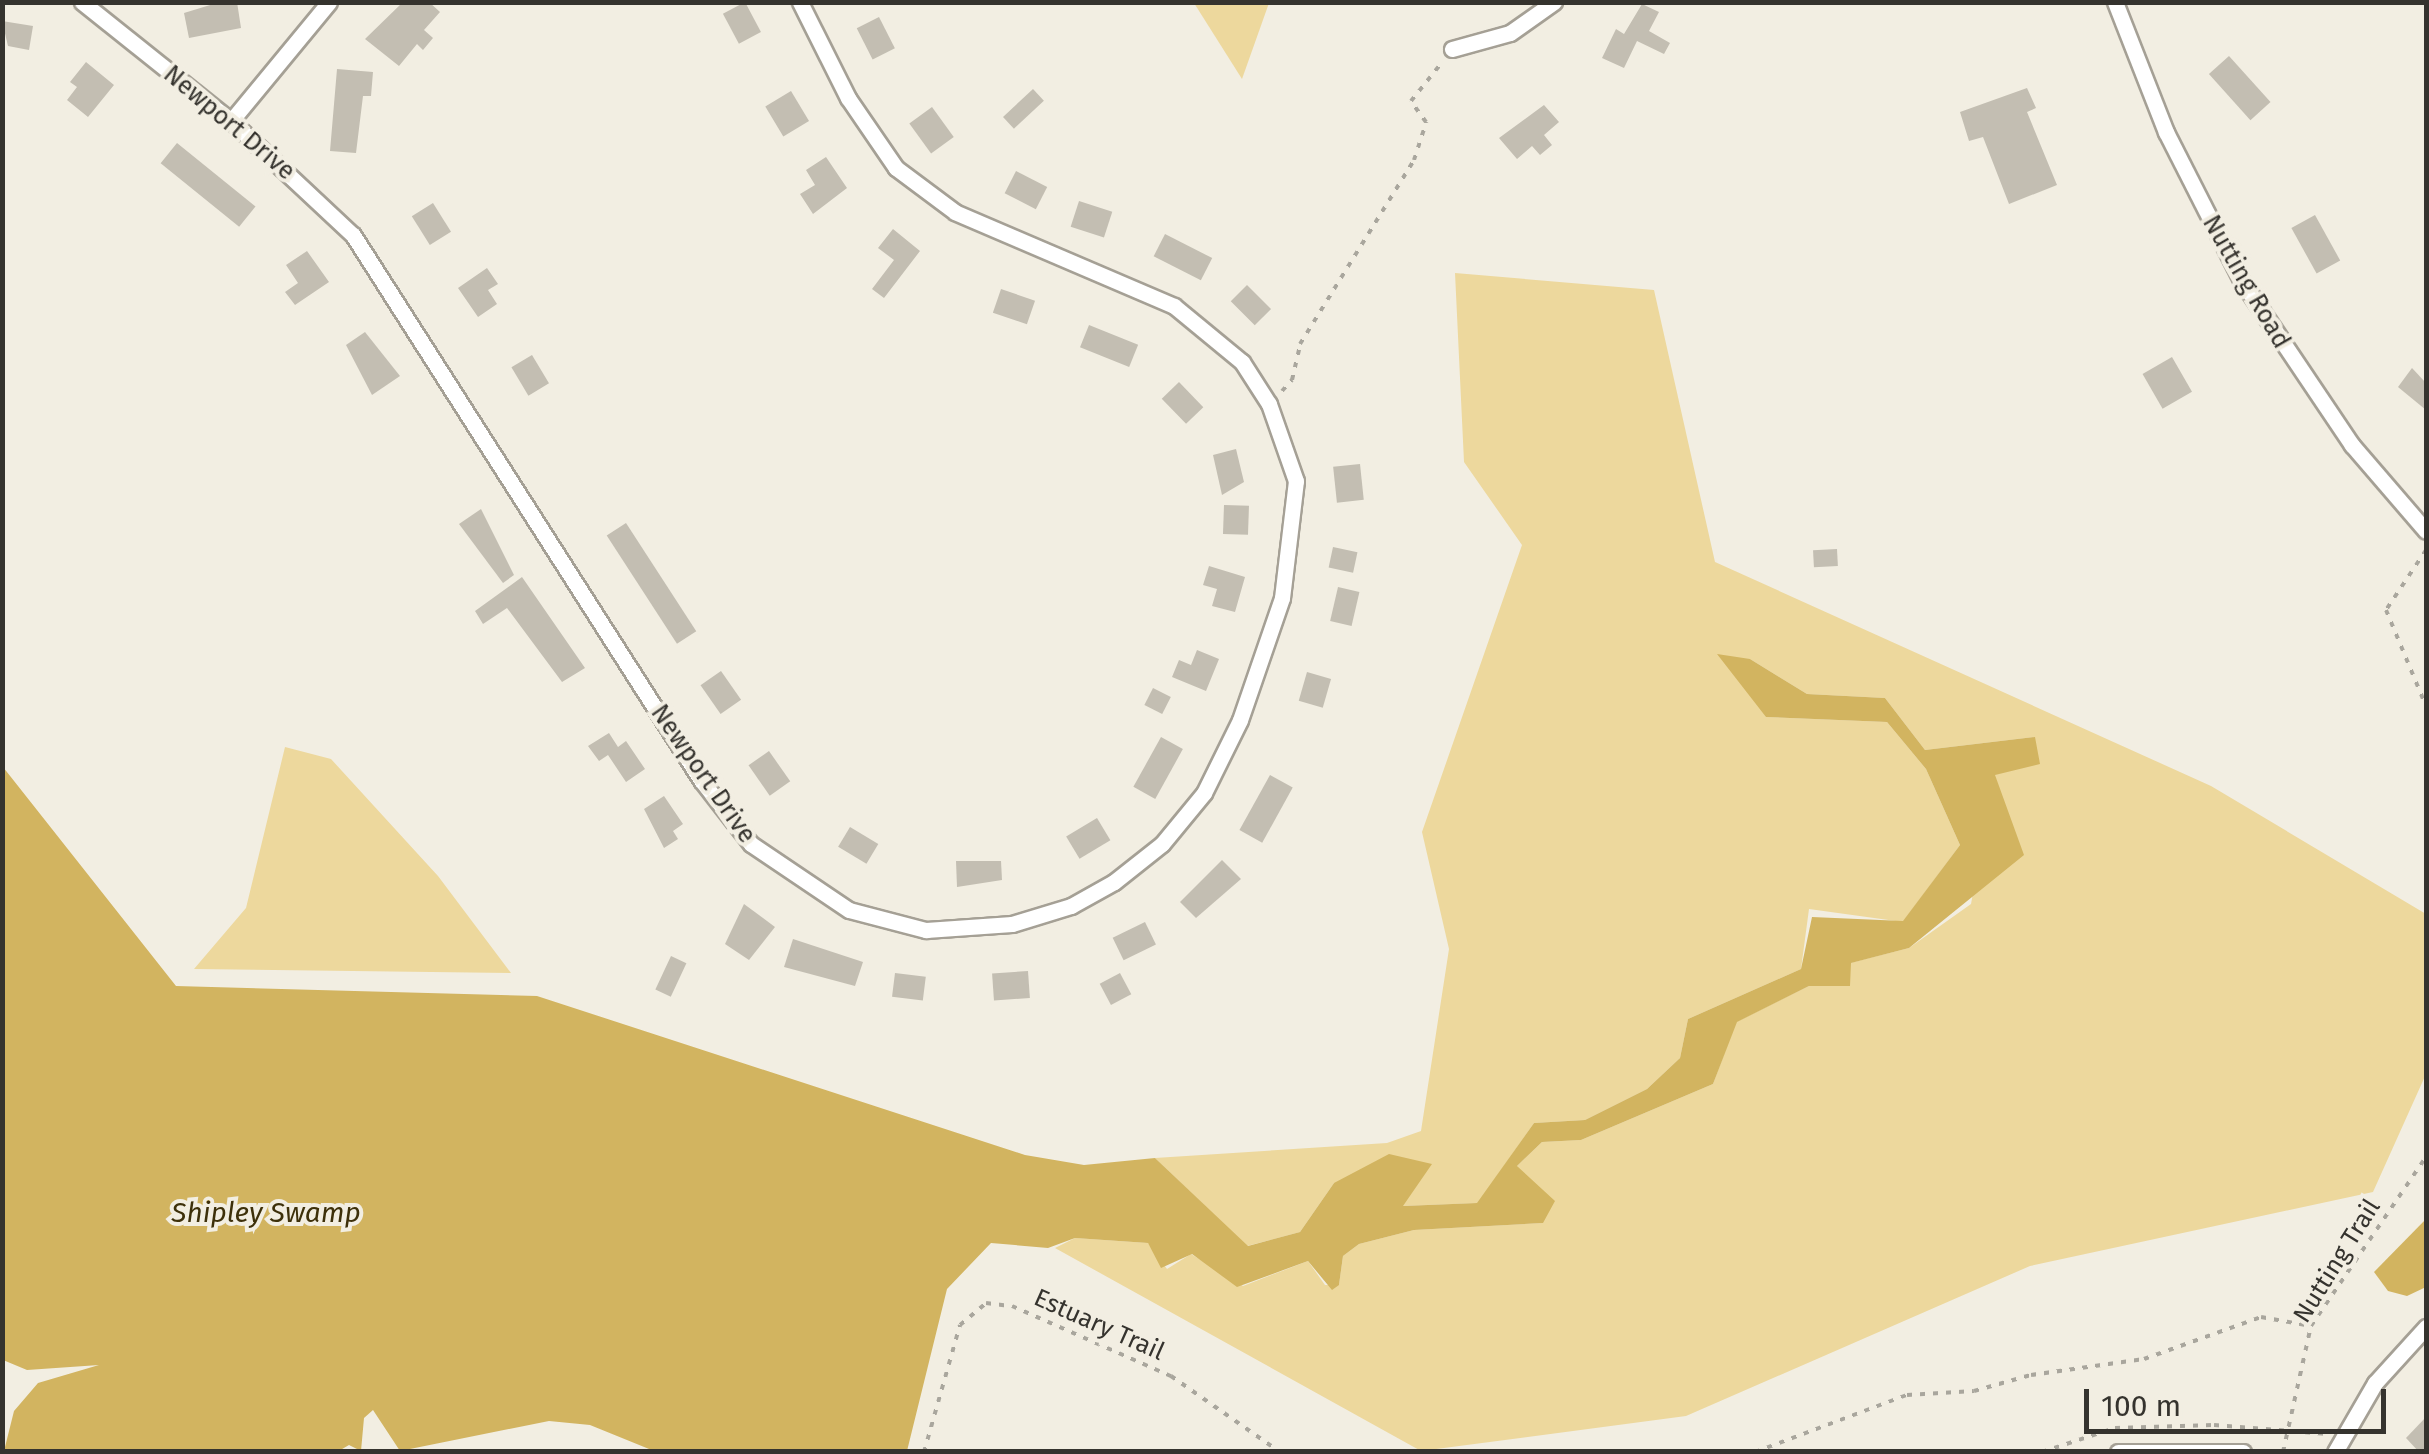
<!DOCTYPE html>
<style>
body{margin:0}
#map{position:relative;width:2429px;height:1454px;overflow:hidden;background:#f2eee2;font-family:"Fira Sans",sans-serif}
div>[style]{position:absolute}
.green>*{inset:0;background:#edd89d}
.water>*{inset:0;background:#d2b460}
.building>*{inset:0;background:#c3beb2;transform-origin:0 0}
.path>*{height:4px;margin-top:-2px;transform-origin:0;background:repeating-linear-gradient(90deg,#a9a69d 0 5px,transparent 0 13px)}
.roads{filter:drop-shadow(2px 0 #a5a095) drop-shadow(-2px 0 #a5a095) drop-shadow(0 2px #a5a095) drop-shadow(0 -2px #a5a095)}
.street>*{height:15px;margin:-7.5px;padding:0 7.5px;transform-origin:7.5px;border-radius:7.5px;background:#fff}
span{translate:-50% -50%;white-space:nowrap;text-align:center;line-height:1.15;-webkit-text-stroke:8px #f2eee2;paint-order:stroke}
.street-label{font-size:25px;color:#35332e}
.water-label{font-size:28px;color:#3d300a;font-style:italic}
.frame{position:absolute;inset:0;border:5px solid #35332e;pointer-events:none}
.scale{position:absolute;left:2084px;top:1389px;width:302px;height:45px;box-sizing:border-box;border:5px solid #35332e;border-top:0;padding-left:12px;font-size:30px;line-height:35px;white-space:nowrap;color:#35332e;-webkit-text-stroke:8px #f2eee2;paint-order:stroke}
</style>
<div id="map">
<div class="green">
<div style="clip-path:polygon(1194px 3px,1269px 3px,1242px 79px)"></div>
<div style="clip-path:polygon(1455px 273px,1654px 290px,1715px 562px,2211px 786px,2426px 914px,2426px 1074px,2373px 1192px,2030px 1266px,1686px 1416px,1421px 1451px,1055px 1248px,1075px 1238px,1148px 1243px,1167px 1269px,1191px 1254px,1243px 1286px,1308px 1261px,1325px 1285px,1339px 1285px,1343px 1256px,1359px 1244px,1414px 1230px,1543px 1223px,1517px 1166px,1542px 1142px,1581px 1140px,1713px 1084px,1736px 1022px,1809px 986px,1850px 986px,1850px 963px,1909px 948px,1971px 904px,1994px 775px,2035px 737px,1925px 750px,1885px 698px,1807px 694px,1750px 659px,1766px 717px,1887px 722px,1926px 769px,1960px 845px,1903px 922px,1809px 909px,1801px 969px,1688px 1019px,1680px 1058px,1647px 1089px,1585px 1120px,1534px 1123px,1478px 1203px,1402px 1206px,1334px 1183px,1300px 1232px,1247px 1246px,1155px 1158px,1387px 1143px,1421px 1131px,1449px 949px,1422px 832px,1522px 545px,1464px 462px)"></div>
<div style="clip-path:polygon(285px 747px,331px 759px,438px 876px,511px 973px,194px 969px,246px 908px)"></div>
</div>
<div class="water">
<div style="clip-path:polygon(1717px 654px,1750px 659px,1807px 694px,1885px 698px,1925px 750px,2035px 737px,2040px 764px,1995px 775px,2024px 855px,1909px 948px,1851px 963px,1850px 986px,1809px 986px,1737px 1022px,1713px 1084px,1581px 1140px,1542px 1142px,1517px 1166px,1555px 1201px,1543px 1223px,1414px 1230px,1359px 1244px,1343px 1256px,1339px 1285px,1332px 1290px,1308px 1261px,1237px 1287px,1192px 1254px,1161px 1268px,1148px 1243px,1075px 1238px,1048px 1248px,991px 1243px,947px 1289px,907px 1451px,654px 1451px,590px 1425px,549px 1421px,400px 1451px,373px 1410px,364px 1418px,361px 1451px,349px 1445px,337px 1452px,4px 1451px,14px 1411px,38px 1383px,99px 1365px,27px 1370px,3px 1360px,3px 767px,176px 986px,537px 996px,1025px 1155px,1084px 1165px,1155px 1158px,1248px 1246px,1300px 1232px,1334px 1183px,1389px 1154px,1432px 1164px,1403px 1206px,1477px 1203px,1534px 1123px,1585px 1120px,1647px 1089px,1680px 1058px,1688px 1019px,1801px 969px,1812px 917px,1903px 921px,1960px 845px,1926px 769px,1887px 722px,1766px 717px)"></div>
<div style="clip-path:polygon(2426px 1219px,2426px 1287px,2407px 1296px,2388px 1291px,2374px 1272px)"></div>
</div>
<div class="building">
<div style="clip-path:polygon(220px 2px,237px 2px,241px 28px,189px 38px,184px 13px)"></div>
<div style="clip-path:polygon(403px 2px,429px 2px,440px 12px,424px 30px,433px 38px,423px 50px,417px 44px,399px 66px,365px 39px)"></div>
<div style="left:745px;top:2px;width:34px;height:25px;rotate:62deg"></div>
<div style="clip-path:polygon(1642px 4px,1659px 12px,1649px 31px,1670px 43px,1664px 54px,1637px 41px,1624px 68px,1602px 58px,1616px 29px,1624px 34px)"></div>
<div style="left:879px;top:17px;width:35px;height:25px;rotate:63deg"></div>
<div style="clip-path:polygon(2px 21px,33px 26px,29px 50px,8px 46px)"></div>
<div style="left:2229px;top:56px;width:62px;height:27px;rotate:48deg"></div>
<div style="clip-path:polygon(86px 62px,114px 85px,88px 117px,67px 100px,77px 87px,70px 82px)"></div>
<div style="clip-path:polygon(337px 69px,373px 72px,371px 96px,363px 96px,356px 153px,330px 151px)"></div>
<div style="clip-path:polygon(2027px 88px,2036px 108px,2027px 112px,2057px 185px,2009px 204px,1983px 137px,1969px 141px,1960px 112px)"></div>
<div style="left:1033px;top:89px;width:16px;height:41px;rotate:47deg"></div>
<div style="left:791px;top:91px;width:35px;height:30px;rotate:59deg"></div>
<div style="clip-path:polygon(1544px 105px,1559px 122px,1544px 135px,1552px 145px,1540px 155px,1532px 146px,1517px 159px,1499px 138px)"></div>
<div style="left:932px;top:107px;width:37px;height:28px;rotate:54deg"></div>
<div style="left:177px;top:143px;width:101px;height:26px;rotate:39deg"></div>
<div style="clip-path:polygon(826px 157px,847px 188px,813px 214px,800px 194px,815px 185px,806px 170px)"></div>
<div style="left:1016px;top:171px;width:35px;height:25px;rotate:27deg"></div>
<div style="left:1079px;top:201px;width:35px;height:27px;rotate:18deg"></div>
<div style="left:433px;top:203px;width:34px;height:25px;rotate:58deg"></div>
<div style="left:2315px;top:215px;width:52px;height:27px;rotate:61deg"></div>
<div style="clip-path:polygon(893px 229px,920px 251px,884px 298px,872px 289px,894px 260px,878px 248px)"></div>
<div style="left:1165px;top:234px;width:53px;height:25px;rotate:27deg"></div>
<div style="clip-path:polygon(307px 251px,329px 282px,295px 305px,285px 292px,298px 283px,286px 265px)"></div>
<div style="clip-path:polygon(487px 268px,498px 284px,488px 290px,497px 304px,478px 317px,458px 288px)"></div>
<div style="left:1247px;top:285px;width:34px;height:23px;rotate:45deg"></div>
<div style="left:1001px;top:289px;width:36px;height:25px;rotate:19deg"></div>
<div style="left:1089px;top:325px;width:53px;height:24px;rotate:22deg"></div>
<div style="clip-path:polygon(365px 332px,400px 376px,372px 395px,346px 345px)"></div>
<div style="left:532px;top:355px;width:33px;height:24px;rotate:59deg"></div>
<div style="left:2172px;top:357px;width:40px;height:34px;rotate:60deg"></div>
<div style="clip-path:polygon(2412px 368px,2426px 383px,2426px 410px,2398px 387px)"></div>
<div style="left:1179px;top:382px;width:35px;height:24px;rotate:46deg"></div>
<div style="clip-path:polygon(1236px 449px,1244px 482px,1222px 495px,1213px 455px)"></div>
<div style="left:1360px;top:464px;width:36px;height:27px;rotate:84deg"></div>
<div style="left:1224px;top:505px;width:25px;height:29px;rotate:2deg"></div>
<div style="clip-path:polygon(481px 509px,514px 575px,503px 583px,459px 524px)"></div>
<div style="left:626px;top:523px;width:129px;height:23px;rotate:57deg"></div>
<div style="left:1333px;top:547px;width:25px;height:21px;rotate:12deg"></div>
<div style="left:1837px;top:549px;width:17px;height:24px;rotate:87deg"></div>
<div style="clip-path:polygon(1209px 566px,1245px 577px,1235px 612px,1212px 606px,1217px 589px,1203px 585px)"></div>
<div style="clip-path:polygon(522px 577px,585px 668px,562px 682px,507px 608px,483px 624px,475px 611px)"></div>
<div style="left:1338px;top:587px;width:22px;height:35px;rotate:13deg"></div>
<div style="clip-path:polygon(1197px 650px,1219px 659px,1206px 691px,1172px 677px,1179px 660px,1191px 665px)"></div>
<div style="left:721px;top:671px;width:35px;height:25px;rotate:55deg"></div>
<div style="left:1307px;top:672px;width:25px;height:30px;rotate:16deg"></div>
<div style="left:1153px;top:688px;width:20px;height:19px;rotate:27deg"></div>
<div style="clip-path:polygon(609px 733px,618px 747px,626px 741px,645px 769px,626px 782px,608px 755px,599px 761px,588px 746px)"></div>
<div style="left:1161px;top:737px;width:25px;height:57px;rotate:29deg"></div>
<div style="left:769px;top:751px;width:37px;height:25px;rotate:55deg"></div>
<div style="left:1270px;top:775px;width:26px;height:63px;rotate:29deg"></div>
<div style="clip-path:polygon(664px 796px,683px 824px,673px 831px,678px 839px,664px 848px,644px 809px)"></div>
<div style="left:1097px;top:818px;width:26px;height:36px;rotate:59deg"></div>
<div style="left:850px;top:827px;width:33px;height:23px;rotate:31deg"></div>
<div style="clip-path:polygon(1222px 860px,1241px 879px,1196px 918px,1180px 902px)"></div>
<div style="clip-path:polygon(956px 861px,1001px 861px,1002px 880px,957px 887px)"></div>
<div style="clip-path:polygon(744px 904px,775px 927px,749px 960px,725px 944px)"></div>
<div style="left:1145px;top:922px;width:25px;height:36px;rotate:64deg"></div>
<div style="clip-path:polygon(793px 939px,863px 962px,855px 986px,784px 967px)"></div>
<div style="left:671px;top:956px;width:17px;height:37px;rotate:25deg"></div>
<div style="left:1028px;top:971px;width:27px;height:36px;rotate:86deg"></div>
<div style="left:895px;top:973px;width:31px;height:24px;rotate:7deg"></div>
<div style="left:1120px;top:973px;width:24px;height:23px;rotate:62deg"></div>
<div style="clip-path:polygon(2426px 1417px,2426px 1452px,2419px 1452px,2406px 1438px)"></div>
</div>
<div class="path">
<div style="left:1282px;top:391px;width:15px;rotate:-48deg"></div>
<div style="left:1292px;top:380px;width:37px;rotate:-77deg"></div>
<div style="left:1300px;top:344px;width:216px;rotate:-58.2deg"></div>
<div style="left:1414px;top:160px;width:40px;rotate:-72deg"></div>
<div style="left:1426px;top:122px;width:26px;rotate:-126deg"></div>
<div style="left:1411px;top:101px;width:51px;rotate:-51.3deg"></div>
<div style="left:2426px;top:550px;width:72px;rotate:123.7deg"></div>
<div style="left:2386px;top:610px;width:104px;rotate:67.4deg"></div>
<div style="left:924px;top:1452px;width:132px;rotate:-74.2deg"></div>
<div style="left:960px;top:1325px;width:34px;rotate:-40deg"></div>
<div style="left:986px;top:1303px;width:26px;rotate:7deg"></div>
<div style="left:1012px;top:1306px;width:174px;rotate:23.8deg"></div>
<div style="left:1171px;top:1376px;width:133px;rotate:34.9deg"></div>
<div style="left:1755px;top:1452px;width:162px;rotate:-20.6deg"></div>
<div style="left:1907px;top:1395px;width:67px;rotate:-3.4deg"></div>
<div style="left:1974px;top:1391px;width:59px;rotate:-15.7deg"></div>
<div style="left:2031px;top:1375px;width:114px;rotate:-8.1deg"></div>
<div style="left:2144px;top:1359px;width:124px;rotate:-19.7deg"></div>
<div style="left:2261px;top:1317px;width:51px;rotate:10.2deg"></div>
<div style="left:2042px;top:1452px;width:77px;rotate:-18.2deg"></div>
<div style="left:2115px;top:1428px;width:99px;rotate:-1.7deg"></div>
<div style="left:2214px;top:1425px;width:114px;rotate:4.5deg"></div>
<div style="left:2283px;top:1452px;width:129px;rotate:-77.5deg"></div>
<div style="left:2311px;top:1326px;width:204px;rotate:-55.8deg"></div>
</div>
<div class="roads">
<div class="street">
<div style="left:82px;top:2px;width:191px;rotate:38.6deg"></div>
<div style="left:231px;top:121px;width:167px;rotate:43.1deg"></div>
<div style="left:353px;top:235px;width:647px;rotate:57.44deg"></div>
<div style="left:701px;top:780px;width:81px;rotate:52deg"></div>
<div style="left:751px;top:844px;width:118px;rotate:34deg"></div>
<div style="left:849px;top:910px;width:80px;rotate:14.6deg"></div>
<div style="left:926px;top:930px;width:86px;rotate:-4deg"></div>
<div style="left:1012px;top:924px;width:62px;rotate:-17deg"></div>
<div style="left:1071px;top:906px;width:49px;rotate:-29.2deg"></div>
<div style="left:1114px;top:882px;width:61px;rotate:-38.4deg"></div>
<div style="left:1162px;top:844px;width:66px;rotate:-50.5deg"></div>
<div style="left:1204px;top:793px;width:81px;rotate:-63.7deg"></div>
<div style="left:1240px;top:720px;width:129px;rotate:-71deg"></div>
<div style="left:1282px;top:598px;width:118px;rotate:-83.2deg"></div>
<div style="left:1296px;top:481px;width:82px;rotate:-109.3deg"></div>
<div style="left:1269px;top:404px;width:50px;rotate:-122.7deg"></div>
<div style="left:1242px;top:362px;width:88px;rotate:-140.5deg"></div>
<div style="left:1174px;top:306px;width:238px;rotate:-156.8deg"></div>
<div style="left:955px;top:212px;width:74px;rotate:-143.3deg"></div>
<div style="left:896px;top:168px;width:85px;rotate:-124.4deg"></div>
<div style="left:848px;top:98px;width:107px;rotate:-116.6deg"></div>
<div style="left:2115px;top:2px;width:140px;rotate:68.6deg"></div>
<div style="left:2166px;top:132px;width:166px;rotate:63.1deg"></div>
<div style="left:2241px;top:280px;width:199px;rotate:56.1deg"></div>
<div style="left:2352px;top:445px;width:113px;rotate:49.3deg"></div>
<div style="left:1452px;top:49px;width:60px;rotate:-15.4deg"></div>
<div style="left:1510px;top:33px;width:54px;rotate:-35.2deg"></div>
<div style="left:231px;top:121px;width:154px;rotate:-50.5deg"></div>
<div style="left:2118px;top:1452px;width:125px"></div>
<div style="left:2335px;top:1452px;width:80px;rotate:-59.9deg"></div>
<div style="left:2375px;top:1383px;width:76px;rotate:-47.7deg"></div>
</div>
</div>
<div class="street-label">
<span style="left:229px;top:123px;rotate:40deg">Newport Drive</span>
<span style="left:2246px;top:282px;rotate:60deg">Nutting Road</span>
<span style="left:703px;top:774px;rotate:55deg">Newport Drive</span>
<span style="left:2337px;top:1261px;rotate:-58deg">Nutting Trail</span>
<span style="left:1099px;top:1325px;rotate:24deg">Estuary Trail</span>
</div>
<div class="water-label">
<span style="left:266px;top:1213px">Shipley Swamp</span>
</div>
<div class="frame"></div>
<div class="scale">100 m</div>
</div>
